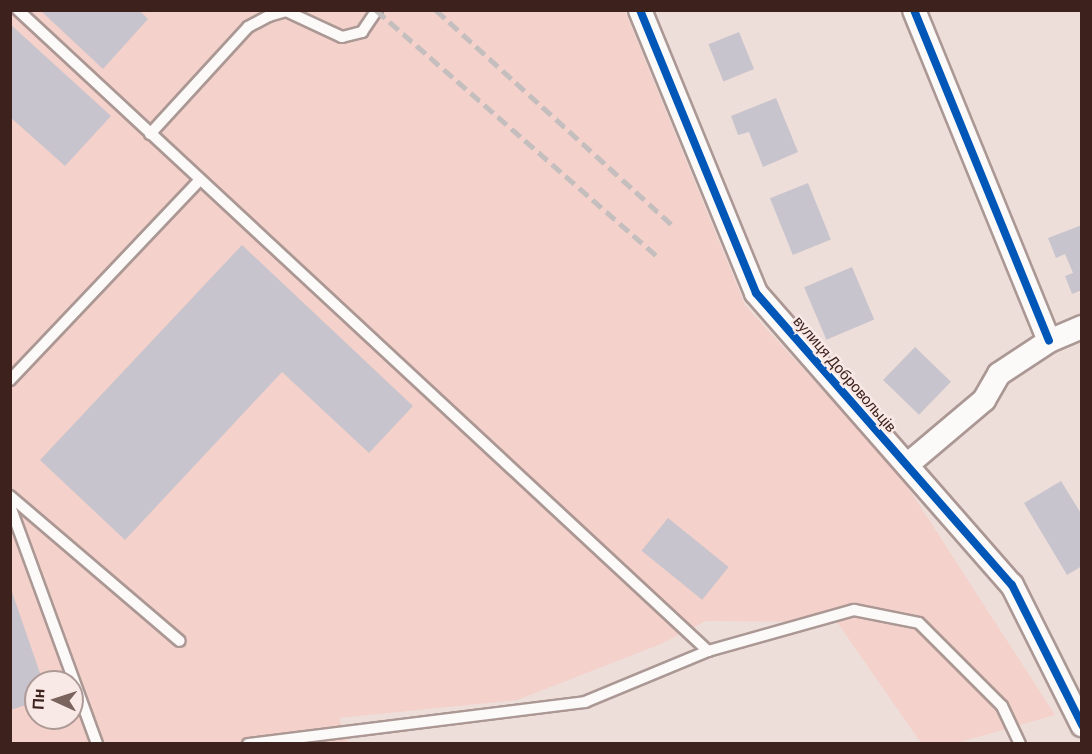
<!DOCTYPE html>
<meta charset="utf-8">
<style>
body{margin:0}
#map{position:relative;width:1092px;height:754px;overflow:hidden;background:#eededa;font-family:Barlow,sans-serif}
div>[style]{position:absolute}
.built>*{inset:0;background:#f4d1ca}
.building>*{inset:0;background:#c8c4cd;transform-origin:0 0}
.roads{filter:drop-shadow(2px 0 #ab9894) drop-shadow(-2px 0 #ab9894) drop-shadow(0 2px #ab9894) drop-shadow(0 -2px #ab9894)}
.service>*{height:10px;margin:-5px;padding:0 5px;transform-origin:5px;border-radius:5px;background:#fcfaf9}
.minor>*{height:22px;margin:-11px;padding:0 11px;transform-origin:11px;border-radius:11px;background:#fcfaf9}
.rail>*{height:4.5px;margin-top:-2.25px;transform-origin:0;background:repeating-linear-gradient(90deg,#c4bfbe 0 12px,transparent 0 18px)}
.cycleway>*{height:8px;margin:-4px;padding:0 4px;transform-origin:4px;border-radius:4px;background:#0057b8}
span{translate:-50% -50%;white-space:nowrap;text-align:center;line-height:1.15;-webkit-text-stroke:5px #f8e9e6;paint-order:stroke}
.street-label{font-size:15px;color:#3d211c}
.frame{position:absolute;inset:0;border:12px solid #3d211c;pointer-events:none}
.north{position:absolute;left:24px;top:670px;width:60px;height:60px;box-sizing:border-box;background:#f8e9e6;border:2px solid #ad9995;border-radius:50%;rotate:273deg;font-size:16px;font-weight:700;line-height:24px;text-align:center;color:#3d211c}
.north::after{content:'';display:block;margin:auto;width:21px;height:27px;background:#7b635e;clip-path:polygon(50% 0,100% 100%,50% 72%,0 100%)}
</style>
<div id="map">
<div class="built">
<div style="clip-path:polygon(evenodd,10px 11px,625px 11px,745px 305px,900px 475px,1055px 715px,957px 743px,921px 743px,837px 622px,706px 621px,661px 644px,517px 700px,339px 718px,348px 743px,11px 743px,10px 11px,36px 682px,72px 682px,72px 718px,36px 718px,36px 682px)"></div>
</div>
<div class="building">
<div style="clip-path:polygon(40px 10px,139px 10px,148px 19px,103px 69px)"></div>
<div style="clip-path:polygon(10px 24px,111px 116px,65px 166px,10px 117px)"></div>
<div style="left:739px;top:32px;width:40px;height:33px;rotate:68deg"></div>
<div style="clip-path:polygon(776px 98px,798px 152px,763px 167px,749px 132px,738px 135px,731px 116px)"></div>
<div style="left:808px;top:183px;width:61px;height:41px;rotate:68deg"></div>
<div style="clip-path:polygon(1082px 225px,1082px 290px,1072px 294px,1065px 276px,1073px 273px,1065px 254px,1056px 258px,1048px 238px)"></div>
<div style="clip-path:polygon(242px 245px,413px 406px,369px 453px,282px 372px,125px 540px,40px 460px)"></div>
<div style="left:852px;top:267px;width:57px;height:52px;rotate:67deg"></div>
<div style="left:915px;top:347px;width:50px;height:46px;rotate:44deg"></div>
<div style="clip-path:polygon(1061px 481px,1082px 515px,1082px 566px,1067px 575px,1024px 503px)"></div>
<div style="left:668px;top:518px;width:78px;height:42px;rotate:39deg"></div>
<div style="clip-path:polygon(10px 586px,43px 682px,36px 682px,36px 702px,10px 710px)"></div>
</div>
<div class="roads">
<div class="service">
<div style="left:18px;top:10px;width:942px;rotate:42.89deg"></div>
<div style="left:708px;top:651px;width:152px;rotate:-15.7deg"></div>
<div style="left:854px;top:610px;width:66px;rotate:11.3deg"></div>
<div style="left:919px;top:623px;width:117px;rotate:45deg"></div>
<div style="left:1002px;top:706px;width:42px;rotate:64.7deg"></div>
<div style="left:150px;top:134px;width:145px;rotate:-47.5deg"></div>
<div style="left:248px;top:27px;width:24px;rotate:-28deg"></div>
<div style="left:269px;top:16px;width:18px;rotate:-16deg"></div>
<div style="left:286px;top:11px;width:62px;rotate:24.9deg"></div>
<div style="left:342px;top:37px;width:21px;rotate:-14deg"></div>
<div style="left:362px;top:32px;width:27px;rotate:-56deg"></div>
<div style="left:10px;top:380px;width:276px;rotate:-46.5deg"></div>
<div style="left:10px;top:496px;width:223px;rotate:40.5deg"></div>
<div style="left:10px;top:506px;width:253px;rotate:69.9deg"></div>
<div style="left:248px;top:744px;width:340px;rotate:-7.1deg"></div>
<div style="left:585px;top:702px;width:133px;rotate:-22.5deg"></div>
</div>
<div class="minor">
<div style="left:640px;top:10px;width:306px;rotate:67.7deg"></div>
<div style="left:756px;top:293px;width:388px;rotate:48.8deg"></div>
<div style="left:1012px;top:585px;width:157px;rotate:63.4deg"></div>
<div style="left:914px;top:10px;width:357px;rotate:67.8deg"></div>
<div style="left:907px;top:465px;width:101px;rotate:-40.2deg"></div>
<div style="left:984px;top:400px;width:30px;rotate:-60deg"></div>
<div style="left:999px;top:374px;width:60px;rotate:-33.4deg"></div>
<div style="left:1049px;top:341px;width:36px;rotate:-23deg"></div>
</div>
</div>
<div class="rail">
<div style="left:376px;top:10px;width:373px;rotate:41.2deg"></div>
<div style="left:436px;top:10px;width:319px;rotate:42.3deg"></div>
</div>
<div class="cycleway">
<div style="left:640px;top:10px;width:306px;rotate:67.7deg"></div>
<div style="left:756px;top:293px;width:388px;rotate:48.8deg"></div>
<div style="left:1012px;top:585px;width:157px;rotate:63.4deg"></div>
<div style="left:914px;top:10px;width:357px;rotate:67.8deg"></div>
</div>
<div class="street-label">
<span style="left:845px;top:374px;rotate:49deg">вулиця Добровольців</span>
</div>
<div class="frame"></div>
<div class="north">Пн</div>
</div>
